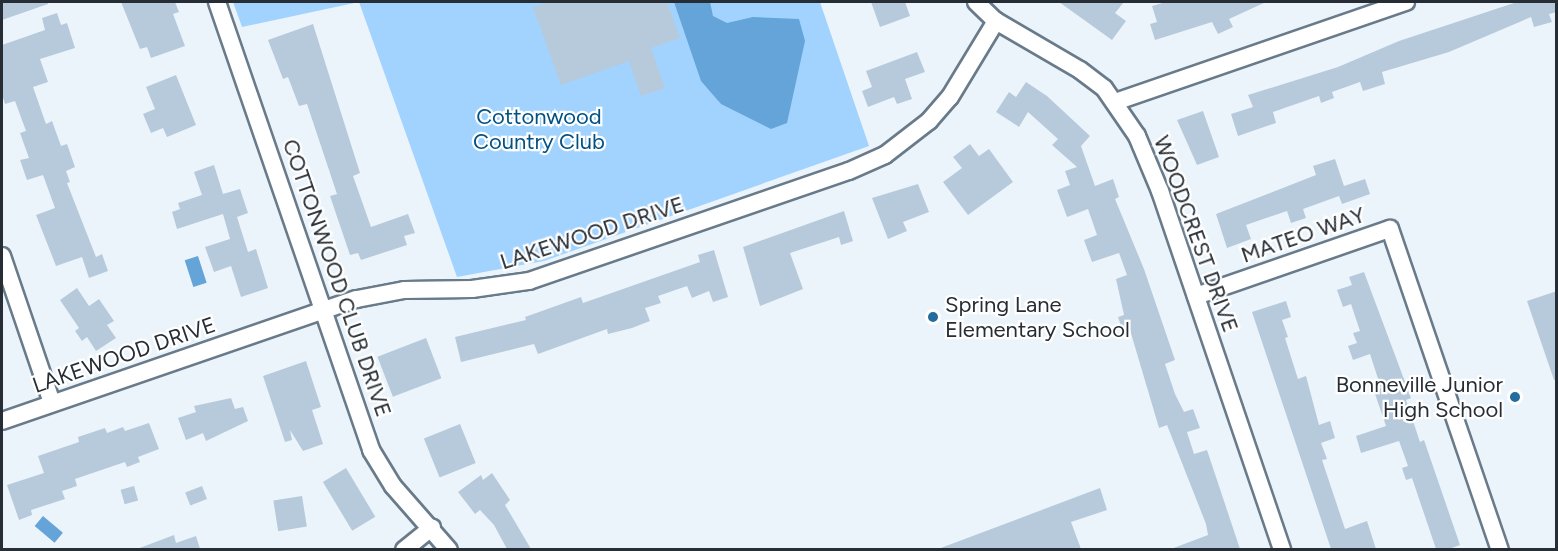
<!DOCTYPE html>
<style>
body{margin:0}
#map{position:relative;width:1558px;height:551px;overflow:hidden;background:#ecf4fb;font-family:Figtree,sans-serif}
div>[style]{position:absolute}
.green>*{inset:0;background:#a1d3fe}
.water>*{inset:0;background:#65a4d8;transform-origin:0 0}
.building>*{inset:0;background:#b7cadb;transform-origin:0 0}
.roads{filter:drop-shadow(2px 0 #697b8a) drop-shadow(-2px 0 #697b8a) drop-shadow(0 2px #697b8a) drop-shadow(0 -2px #697b8a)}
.street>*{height:16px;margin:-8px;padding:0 8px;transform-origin:8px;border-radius:8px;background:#fff}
.dots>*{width:16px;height:16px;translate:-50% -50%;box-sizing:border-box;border:3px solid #fff;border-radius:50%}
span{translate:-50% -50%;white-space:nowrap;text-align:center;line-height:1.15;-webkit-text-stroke:4.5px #fff;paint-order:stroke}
.park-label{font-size:22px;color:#025182}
.street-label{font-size:22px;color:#262d34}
.poi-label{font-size:22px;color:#262d34}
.left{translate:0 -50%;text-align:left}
.right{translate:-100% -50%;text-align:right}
.frame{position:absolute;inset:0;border:3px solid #262d34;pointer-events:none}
</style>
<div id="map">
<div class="green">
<div style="clip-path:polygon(233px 2px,820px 2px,869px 146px,544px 261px,457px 277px,359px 2px,242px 27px)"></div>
</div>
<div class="water">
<div style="clip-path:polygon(674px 2px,710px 2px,713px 16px,727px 23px,753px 17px,799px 19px,805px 41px,787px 123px,771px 129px,721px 104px,701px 81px)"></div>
<div style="left:198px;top:256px;width:28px;height:14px;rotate:72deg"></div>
<div style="left:43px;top:516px;width:26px;height:13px;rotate:40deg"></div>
</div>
<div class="building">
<div style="clip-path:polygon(2px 2px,48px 2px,48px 4px,2px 20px)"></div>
<div style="clip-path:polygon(121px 2px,175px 2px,179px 12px,173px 14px,185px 46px,151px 58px,147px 47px,140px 49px)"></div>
<div style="clip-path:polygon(549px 2px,667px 2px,680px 38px,651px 48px,665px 88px,641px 96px,629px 61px,561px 85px,533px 7px)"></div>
<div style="clip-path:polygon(871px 2px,905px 2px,910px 16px,880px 27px)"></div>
<div style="clip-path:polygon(1059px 2px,1124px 2px,1115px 13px,1126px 21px,1112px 40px)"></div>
<div style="clip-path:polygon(1166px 2px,1266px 2px,1229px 19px,1233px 27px,1218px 34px,1212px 22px,1155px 40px,1150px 24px,1157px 22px,1152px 6px)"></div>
<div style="clip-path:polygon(1517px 2px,1557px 2px,1557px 12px,1549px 14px,1552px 22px,1534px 27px,1531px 17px,1449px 52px,1382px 72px,1385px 84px,1363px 91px,1360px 82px,1332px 92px,1334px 98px,1321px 103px,1319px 96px,1273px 112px,1276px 123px,1238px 136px,1231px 114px,1253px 107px,1248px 95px,1338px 67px,1399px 41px)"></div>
<div style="clip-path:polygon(57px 13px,61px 25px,67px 23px,75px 48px,40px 59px,48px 82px,33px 87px,46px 124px,52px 121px,61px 146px,67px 144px,75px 167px,66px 171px,70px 182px,67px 183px,96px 257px,102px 254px,108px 271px,89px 278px,82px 257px,56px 266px,36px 215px,55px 208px,43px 175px,27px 180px,20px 160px,29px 158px,20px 133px,26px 131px,15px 101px,5px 104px,2px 94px,2px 45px,45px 30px,42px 18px)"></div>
<div style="clip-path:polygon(313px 24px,360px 173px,353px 176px,371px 227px,408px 214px,415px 233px,404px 236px,407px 245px,361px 260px,358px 253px,350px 255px,330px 196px,337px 194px,307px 104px,299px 106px,288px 77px,283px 79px,268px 40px)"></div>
<div style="clip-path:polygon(917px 52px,925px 72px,905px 79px,912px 99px,897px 104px,894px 97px,868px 107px,862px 91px,872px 87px,866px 71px)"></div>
<div style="clip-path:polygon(176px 75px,196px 125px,167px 137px,163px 128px,151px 133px,143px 114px,155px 109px,146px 87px)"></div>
<div style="clip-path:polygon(1026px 82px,1047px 96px,1090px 136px,1081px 146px,1095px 186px,1113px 179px,1119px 197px,1115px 199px,1144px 269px,1175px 360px,1165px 364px,1175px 394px,1184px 412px,1193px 409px,1200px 428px,1187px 432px,1194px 454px,1207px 450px,1240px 549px,1171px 549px,1208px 535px,1206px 524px,1167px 425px,1159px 428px,1130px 330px,1123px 332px,1118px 317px,1124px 315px,1116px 279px,1127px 275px,1119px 253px,1092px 262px,1084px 240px,1097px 235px,1088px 209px,1067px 217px,1057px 190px,1070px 185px,1065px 171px,1077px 167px,1052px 145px,1058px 139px,1028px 112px,1019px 127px,996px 112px,1009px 92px,1016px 97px)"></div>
<div style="clip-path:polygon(1203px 111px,1219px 157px,1197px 165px,1177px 120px)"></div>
<div style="clip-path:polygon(970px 144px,979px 156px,989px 149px,1013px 182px,968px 215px,943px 182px,962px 168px,953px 157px)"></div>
<div style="clip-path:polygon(1335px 159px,1344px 186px,1365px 179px,1370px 194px,1342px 204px,1339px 196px,1303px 209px,1306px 218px,1291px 223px,1287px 211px,1246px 225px,1251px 239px,1227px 248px,1216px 214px,1316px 175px,1313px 166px)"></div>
<div style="clip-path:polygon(214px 165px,223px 194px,240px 189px,248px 213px,237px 217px,248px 252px,256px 249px,268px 288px,241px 297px,231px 266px,214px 272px,205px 247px,230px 239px,223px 214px,177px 229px,172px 212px,180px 209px,178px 203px,202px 195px,194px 172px)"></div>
<div style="clip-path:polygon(918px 184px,929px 212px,903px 222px,907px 231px,888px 239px,872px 198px)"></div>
<div style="clip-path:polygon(844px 211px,853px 241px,841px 245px,839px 237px,790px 253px,803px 289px,760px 306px,743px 247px)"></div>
<div style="clip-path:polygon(714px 250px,728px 297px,713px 302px,709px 291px,692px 298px,687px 286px,658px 296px,661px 303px,645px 308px,650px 321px,632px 328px,608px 334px,607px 329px,538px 354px,534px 344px,461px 362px,455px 337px,526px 320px,525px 317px,581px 297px,583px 303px,700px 262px,698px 255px)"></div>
<div style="clip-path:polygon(1364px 272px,1411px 398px,1406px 400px,1420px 442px,1424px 440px,1460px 545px,1449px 549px,1436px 549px,1412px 478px,1406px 480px,1402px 468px,1408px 466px,1399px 441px,1361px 453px,1356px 436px,1386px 426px,1374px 391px,1381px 388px,1370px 354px,1353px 360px,1348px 346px,1357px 343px,1353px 333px,1360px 331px,1351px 304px,1343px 307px,1337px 290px,1352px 285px,1349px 277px)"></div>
<div style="clip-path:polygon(77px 288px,89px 306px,99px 299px,114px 321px,107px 325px,116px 338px,96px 351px,87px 337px,82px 341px,75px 331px,79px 328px,60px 300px)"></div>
<div style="clip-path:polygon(1557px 291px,1557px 380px,1554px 380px,1527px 301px)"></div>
<div style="clip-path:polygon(1286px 301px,1291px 317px,1282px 320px,1288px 337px,1285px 338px,1298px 379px,1306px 376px,1319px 425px,1330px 421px,1335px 438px,1321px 443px,1327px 459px,1322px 460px,1345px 529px,1367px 521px,1376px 549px,1331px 549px,1252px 312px)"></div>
<div style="left:426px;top:338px;width:43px;height:52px;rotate:69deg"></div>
<div style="clip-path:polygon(306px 361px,321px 407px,312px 410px,323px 444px,303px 451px,290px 430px,292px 440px,285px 442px,263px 376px)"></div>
<div style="clip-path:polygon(231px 398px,235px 409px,243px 407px,248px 421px,206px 441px,203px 433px,186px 440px,178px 418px,196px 412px,194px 406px)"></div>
<div style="clip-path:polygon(149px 423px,159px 449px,138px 457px,140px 462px,127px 467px,125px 462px,75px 479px,77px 486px,62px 491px,65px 499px,31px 510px,32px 515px,19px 520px,7px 485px,44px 473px,38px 456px,79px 442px,78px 437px,105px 428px,107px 433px,123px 427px,125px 431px)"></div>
<div style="left:460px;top:424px;width:42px;height:39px;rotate:68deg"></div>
<div style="left:346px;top:468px;width:57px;height:27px;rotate:59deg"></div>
<div style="clip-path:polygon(492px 473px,510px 500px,505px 505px,531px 549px,507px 549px,494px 525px,480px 510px,475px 514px,458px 492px,481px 475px,483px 480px)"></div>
<div style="left:134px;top:486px;width:15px;height:14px;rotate:74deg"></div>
<div style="left:202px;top:486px;width:14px;height:18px;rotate:69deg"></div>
<div style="clip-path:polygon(1100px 488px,1107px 510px,1071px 522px,1081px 549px,938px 549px)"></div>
<div style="left:302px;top:496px;width:31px;height:29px;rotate:81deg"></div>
<div style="clip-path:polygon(174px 535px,176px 543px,196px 536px,200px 549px,137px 549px)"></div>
</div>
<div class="roads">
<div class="street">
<div style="left:217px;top:2px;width:474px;rotate:71deg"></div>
<div style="left:371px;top:450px;width:42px;rotate:58.6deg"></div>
<div style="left:393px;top:486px;width:85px;rotate:48.8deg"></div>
<div style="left:976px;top:2px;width:28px;rotate:44deg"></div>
<div style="left:996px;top:21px;width:97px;rotate:30.3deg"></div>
<div style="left:1080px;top:70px;width:30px;rotate:37deg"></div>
<div style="left:1104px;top:88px;width:58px;rotate:55.5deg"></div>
<div style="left:1137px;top:136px;width:60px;rotate:67.3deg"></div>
<div style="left:1160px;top:191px;width:379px;rotate:71.2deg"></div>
<div style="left:1115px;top:102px;width:308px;rotate:-19deg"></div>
<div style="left:2px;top:256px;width:155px;rotate:71.2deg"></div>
<div style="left:1196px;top:296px;width:205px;rotate:-19.1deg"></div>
<div style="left:1390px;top:229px;width:339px;rotate:71.1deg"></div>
<div style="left:2px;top:421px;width:375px;rotate:-19deg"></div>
<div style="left:357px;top:299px;width:48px;rotate:-10.8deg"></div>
<div style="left:404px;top:290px;width:68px;rotate:-0.8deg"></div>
<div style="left:472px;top:289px;width:58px;rotate:-8deg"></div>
<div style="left:529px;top:281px;width:338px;rotate:-19deg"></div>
<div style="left:849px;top:171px;width:39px;rotate:-24deg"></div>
<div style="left:885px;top:155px;width:56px;rotate:-37.7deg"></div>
<div style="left:929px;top:121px;width:32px;rotate:-49deg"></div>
<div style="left:950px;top:97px;width:89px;rotate:-58.8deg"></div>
<div style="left:404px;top:550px;width:36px;rotate:-39deg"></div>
</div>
</div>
<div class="dots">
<div style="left:933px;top:317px;background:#246ba0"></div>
<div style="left:1515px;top:397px;background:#246ba0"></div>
</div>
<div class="park-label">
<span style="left:539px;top:129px">Cottonwood<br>Country Club</span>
</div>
<div class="street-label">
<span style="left:592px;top:233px;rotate:-18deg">LAKEWOOD DRIVE</span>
<span style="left:1196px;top:234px;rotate:70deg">WOODCREST DRIVE</span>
<span style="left:1303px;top:235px;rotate:-19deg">MATEO WAY</span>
<span style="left:337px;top:278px;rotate:71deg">COTTONWOOD CLUB DRIVE</span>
<span style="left:124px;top:355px;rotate:-19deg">LAKEWOOD DRIVE</span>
</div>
<div class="poi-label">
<span class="left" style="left:945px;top:317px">Spring Lane<br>Elementary School</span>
<span class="right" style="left:1503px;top:397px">Bonneville Junior<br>High School</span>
</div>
<div class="frame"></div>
</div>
